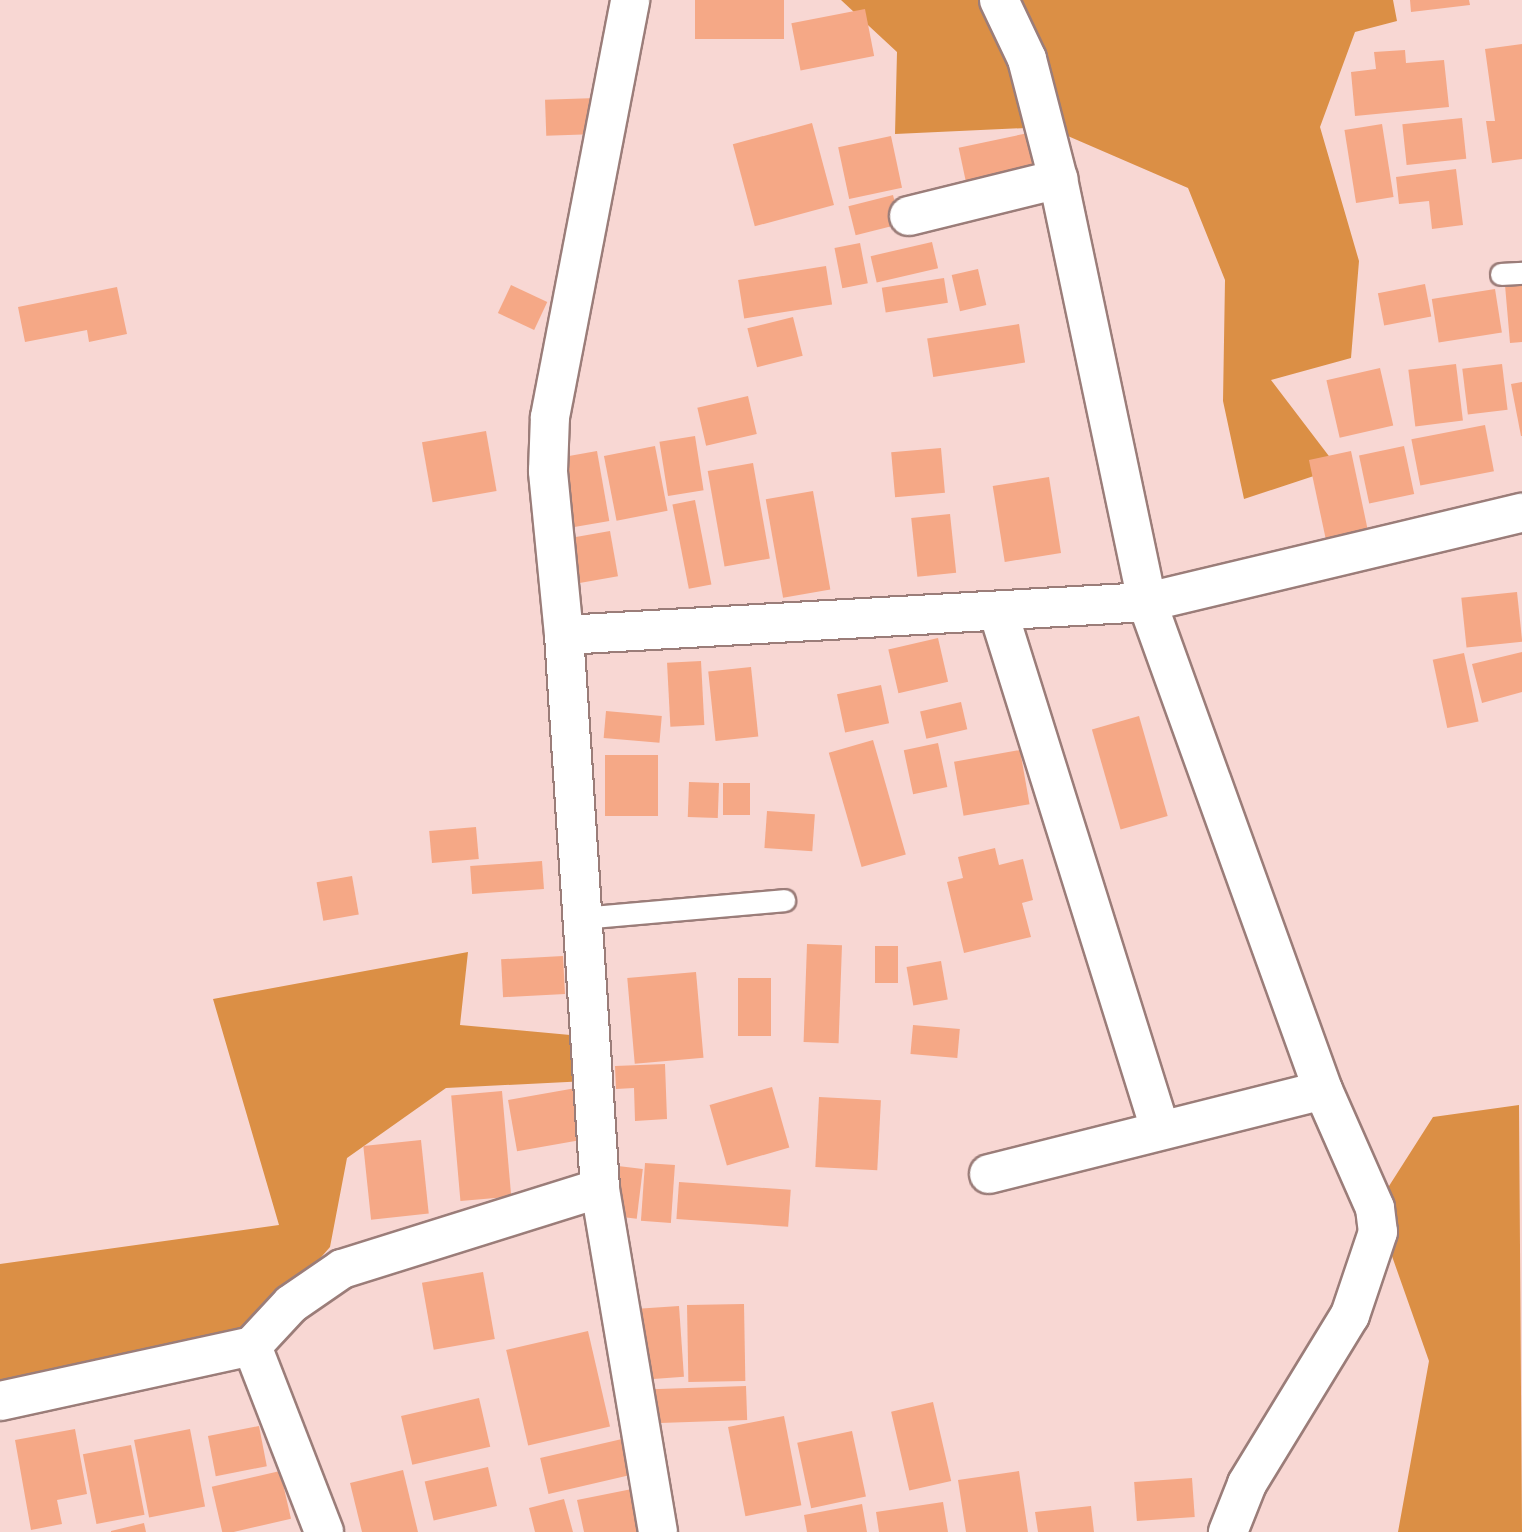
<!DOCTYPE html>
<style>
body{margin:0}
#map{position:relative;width:1522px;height:1532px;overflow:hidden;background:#f8d7d3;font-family:Merriweather,serif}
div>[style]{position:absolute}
.forest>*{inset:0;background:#db8f45}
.building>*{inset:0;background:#f5a886;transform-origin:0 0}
.roads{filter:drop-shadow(2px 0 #9b7d79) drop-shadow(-2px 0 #9b7d79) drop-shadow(0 2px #9b7d79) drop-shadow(0 -2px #9b7d79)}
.service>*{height:21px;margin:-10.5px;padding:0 10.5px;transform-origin:10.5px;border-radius:10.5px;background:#fff}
.minor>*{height:38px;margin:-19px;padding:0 19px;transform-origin:19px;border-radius:19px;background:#fff}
span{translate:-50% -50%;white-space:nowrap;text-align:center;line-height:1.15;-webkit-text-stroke:6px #f8d7d3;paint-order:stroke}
</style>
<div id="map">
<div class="forest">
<div style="clip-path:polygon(841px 0,1393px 0,1397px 21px,1355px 32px,1320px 127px,1359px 261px,1351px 358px,1271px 380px,1338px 468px,1244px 499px,1223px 401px,1225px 280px,1188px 188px,1047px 127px,895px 134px,897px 52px)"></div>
<div style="clip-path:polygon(468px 952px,460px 1025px,581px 1036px,587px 1081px,446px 1088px,347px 1158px,330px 1247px,247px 1342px,0 1395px,0 1264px,279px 1225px,213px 999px)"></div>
<div style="clip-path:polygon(1519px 1105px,1522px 1532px,1398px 1532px,1429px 1361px,1375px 1208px,1433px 1117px)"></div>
</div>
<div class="building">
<div style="left:695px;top:0;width:89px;height:39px"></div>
<div style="clip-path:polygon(1410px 0,1469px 0,1470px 5px,1411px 12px)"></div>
<div style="left:865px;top:9px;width:48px;height:75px;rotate:79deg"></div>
<div style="clip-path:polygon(1522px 44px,1522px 159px,1492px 163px,1486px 121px,1495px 121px,1485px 49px)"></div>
<div style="clip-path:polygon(1405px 50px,1406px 63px,1444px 60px,1449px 107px,1355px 116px,1351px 72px,1376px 69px,1374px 52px)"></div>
<div style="left:596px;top:98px;width:36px;height:51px;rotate:88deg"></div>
<div style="left:1462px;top:118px;width:41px;height:60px;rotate:84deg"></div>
<div style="left:812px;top:123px;width:85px;height:82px;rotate:75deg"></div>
<div style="left:1382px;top:124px;width:74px;height:38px;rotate:81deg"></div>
<div style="left:1033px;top:132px;width:43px;height:76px;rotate:78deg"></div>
<div style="left:891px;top:136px;width:53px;height:54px;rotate:78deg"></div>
<div style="clip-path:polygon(1456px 169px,1463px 225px,1432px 229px,1429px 201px,1399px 204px,1396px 177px)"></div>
<div style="left:893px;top:195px;width:30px;height:46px;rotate:76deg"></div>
<div style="left:932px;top:242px;width:27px;height:63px;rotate:77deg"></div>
<div style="left:860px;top:243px;width:41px;height:26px;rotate:79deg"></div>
<div style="left:826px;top:266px;width:39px;height:89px;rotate:81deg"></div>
<div style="left:978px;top:269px;width:37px;height:27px;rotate:77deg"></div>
<div style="left:944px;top:278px;width:25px;height:63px;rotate:81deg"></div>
<div style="left:1425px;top:284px;width:33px;height:48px;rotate:79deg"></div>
<div style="clip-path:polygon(1522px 284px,1522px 342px,1510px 343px,1505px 285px)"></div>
<div style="left:511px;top:285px;width:40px;height:31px;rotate:25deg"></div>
<div style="clip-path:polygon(117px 287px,127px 334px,89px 342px,87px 330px,25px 342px,18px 307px)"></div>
<div style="left:1495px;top:289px;width:44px;height:64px;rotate:81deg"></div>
<div style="left:793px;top:317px;width:40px;height:47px;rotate:76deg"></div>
<div style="left:1019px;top:324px;width:39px;height:93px;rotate:81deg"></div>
<div style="left:1456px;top:364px;width:57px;height:48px;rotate:83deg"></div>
<div style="left:1502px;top:364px;width:46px;height:40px;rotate:83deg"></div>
<div style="left:1380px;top:368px;width:59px;height:55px;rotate:77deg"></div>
<div style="clip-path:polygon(1522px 382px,1522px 436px,1521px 436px,1511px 384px)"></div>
<div style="left:748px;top:396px;width:39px;height:52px;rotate:77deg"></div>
<div style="left:1485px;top:425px;width:47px;height:75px;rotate:79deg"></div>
<div style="left:486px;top:431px;width:61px;height:65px;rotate:80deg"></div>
<div style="left:695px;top:436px;width:55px;height:36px;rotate:81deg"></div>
<div style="left:655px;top:446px;width:66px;height:52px;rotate:79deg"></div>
<div style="left:1404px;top:446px;width:49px;height:46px;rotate:78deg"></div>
<div style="left:941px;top:448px;width:45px;height:50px;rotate:85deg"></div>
<div style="left:597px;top:451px;width:71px;height:37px;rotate:80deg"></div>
<div style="left:1351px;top:451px;width:84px;height:43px;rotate:78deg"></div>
<div style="left:753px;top:463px;width:97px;height:46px;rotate:80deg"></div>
<div style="left:1049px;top:477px;width:77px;height:57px;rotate:81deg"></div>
<div style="left:813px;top:491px;width:100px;height:48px;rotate:80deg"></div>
<div style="left:695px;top:500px;width:86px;height:23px;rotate:79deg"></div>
<div style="left:950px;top:514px;width:59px;height:39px;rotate:84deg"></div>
<div style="left:610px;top:531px;width:46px;height:39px;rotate:80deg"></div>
<div style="left:1517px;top:592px;width:50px;height:56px;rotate:84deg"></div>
<div style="left:938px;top:638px;width:45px;height:51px;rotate:77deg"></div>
<div style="clip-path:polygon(1522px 652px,1522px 692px,1482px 703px,1472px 664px)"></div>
<div style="left:1464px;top:653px;width:70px;height:32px;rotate:78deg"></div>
<div style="left:701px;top:661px;width:64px;height:34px;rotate:87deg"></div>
<div style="left:751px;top:667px;width:70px;height:43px;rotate:84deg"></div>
<div style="left:881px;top:685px;width:39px;height:45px;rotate:78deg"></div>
<div style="left:961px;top:702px;width:28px;height:42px;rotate:77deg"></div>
<div style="left:606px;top:711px;width:56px;height:27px;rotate:5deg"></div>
<div style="left:1139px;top:716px;width:104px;height:49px;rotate:74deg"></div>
<div style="left:873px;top:740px;width:119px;height:46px;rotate:74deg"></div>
<div style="left:938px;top:743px;width:45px;height:35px;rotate:78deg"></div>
<div style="left:1020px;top:750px;width:55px;height:67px;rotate:80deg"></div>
<div style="left:605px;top:755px;width:53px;height:61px"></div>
<div style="left:689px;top:782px;width:30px;height:35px;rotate:2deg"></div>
<div style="left:750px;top:783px;width:32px;height:27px;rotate:90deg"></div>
<div style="left:767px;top:811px;width:48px;height:37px;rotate:4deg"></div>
<div style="left:476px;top:827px;width:32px;height:47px;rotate:85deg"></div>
<div style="clip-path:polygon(995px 848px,999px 865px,1023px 859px,1033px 900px,1022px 903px,1031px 937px,964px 953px,947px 882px,963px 878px,958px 857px)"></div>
<div style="left:542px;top:861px;width:28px;height:72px;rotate:86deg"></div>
<div style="left:352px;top:876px;width:39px;height:36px;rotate:80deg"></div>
<div style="left:807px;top:944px;width:35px;height:98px;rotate:2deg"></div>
<div style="left:875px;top:946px;width:23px;height:37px"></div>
<div style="left:563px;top:956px;width:38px;height:62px;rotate:87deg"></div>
<div style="left:941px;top:961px;width:39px;height:35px;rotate:80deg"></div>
<div style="left:696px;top:972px;width:86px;height:69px;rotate:85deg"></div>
<div style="left:738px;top:978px;width:33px;height:58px"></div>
<div style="left:913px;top:1025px;width:47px;height:29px;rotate:5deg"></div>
<div style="clip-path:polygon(665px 1064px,667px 1119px,635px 1121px,634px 1088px,616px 1089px,615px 1066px)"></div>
<div style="left:772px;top:1087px;width:63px;height:65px;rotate:74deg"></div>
<div style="left:576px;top:1088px;width:52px;height:69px;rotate:80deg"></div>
<div style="left:502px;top:1091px;width:106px;height:51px;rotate:85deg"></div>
<div style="left:819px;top:1097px;width:62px;height:70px;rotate:3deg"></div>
<div style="left:421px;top:1140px;width:74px;height:58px;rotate:84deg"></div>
<div style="left:645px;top:1163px;width:30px;height:58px;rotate:4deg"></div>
<div style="left:618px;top:1166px;width:25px;height:50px;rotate:7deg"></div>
<div style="left:679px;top:1182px;width:112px;height:37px;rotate:4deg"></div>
<div style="left:483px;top:1272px;width:68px;height:62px;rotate:80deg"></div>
<div style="left:744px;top:1304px;width:77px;height:57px;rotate:89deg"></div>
<div style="left:679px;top:1306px;width:71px;height:41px;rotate:86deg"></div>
<div style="left:588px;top:1331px;width:98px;height:84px;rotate:77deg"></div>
<div style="left:746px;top:1386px;width:34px;height:102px;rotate:88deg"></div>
<div style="left:479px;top:1398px;width:50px;height:80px;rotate:77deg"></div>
<div style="left:933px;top:1402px;width:81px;height:43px;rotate:77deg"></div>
<div style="left:784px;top:1416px;width:91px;height:57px;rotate:79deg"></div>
<div style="left:259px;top:1426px;width:41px;height:52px;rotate:79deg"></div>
<div style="clip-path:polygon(75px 1429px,87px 1494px,57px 1500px,62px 1524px,31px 1530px,15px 1440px)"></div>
<div style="left:190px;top:1429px;width:79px;height:57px;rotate:79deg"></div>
<div style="left:852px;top:1431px;width:67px;height:56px;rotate:78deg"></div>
<div style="left:622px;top:1439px;width:37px;height:84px;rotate:77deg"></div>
<div style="left:131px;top:1445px;width:71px;height:49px;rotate:79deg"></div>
<div style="left:488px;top:1467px;width:40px;height:65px;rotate:77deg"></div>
<div style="clip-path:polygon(403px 1470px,418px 1532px,362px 1532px,350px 1483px)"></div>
<div style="left:280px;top:1471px;width:49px;height:70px;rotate:77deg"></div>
<div style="clip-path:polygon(1019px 1471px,1028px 1532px,966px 1532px,958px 1480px)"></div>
<div style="left:1192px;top:1478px;width:39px;height:58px;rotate:86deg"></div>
<div style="clip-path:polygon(632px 1489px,641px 1532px,584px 1532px,577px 1500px)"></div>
<div style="clip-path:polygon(564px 1499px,573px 1532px,535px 1532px,529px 1508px)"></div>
<div style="clip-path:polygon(943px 1502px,948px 1532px,879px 1532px,876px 1512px)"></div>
<div style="clip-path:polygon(862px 1504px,867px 1532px,807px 1532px,804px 1515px)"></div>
<div style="clip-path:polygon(1091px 1506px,1094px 1532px,1038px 1532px,1035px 1512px)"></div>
<div style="clip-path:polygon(144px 1523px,146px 1532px,111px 1532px,111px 1531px)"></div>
</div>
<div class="roads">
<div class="service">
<div style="left:1501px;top:274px;width:21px;rotate:-3deg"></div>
<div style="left:580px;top:918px;width:205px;rotate:-5deg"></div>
</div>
<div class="minor">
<div style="left:999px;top:0;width:65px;rotate:64.6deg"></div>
<div style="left:1027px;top:59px;width:124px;rotate:75.5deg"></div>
<div style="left:909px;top:216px;width:154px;rotate:-13.9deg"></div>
<div style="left:1058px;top:179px;width:432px;rotate:78.1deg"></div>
<div style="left:1147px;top:602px;width:519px;rotate:70.17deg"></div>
<div style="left:1323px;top:1090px;width:129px;rotate:66.2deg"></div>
<div style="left:1375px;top:1208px;width:24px;rotate:83deg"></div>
<div style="left:1378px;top:1232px;width:88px;rotate:108.6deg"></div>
<div style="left:1350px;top:1315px;width:198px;rotate:121.4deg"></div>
<div style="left:1247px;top:1484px;width:52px;rotate:111.6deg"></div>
<div style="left:998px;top:611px;width:543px;rotate:72.63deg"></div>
<div style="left:564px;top:635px;width:165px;rotate:-95.6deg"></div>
<div style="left:548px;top:471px;width:54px;rotate:-87.9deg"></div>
<div style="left:550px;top:417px;width:425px;rotate:-79.1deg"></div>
<div style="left:989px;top:1174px;width:344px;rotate:-14.1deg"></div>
<div style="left:252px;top:1346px;width:57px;rotate:-47.1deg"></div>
<div style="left:291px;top:1304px;width:62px;rotate:-34.5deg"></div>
<div style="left:342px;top:1269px;width:270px;rotate:-17.4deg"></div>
<div style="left:0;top:1401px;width:258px;rotate:-12.3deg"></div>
<div style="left:252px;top:1346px;width:199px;rotate:68.8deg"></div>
<div style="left:658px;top:1532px;width:349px;rotate:-99.6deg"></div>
<div style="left:600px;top:1188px;width:554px;rotate:-93.72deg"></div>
<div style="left:564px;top:635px;width:584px;rotate:-3.24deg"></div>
<div style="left:1147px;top:602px;width:385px;rotate:-13.4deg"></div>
</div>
</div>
</div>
